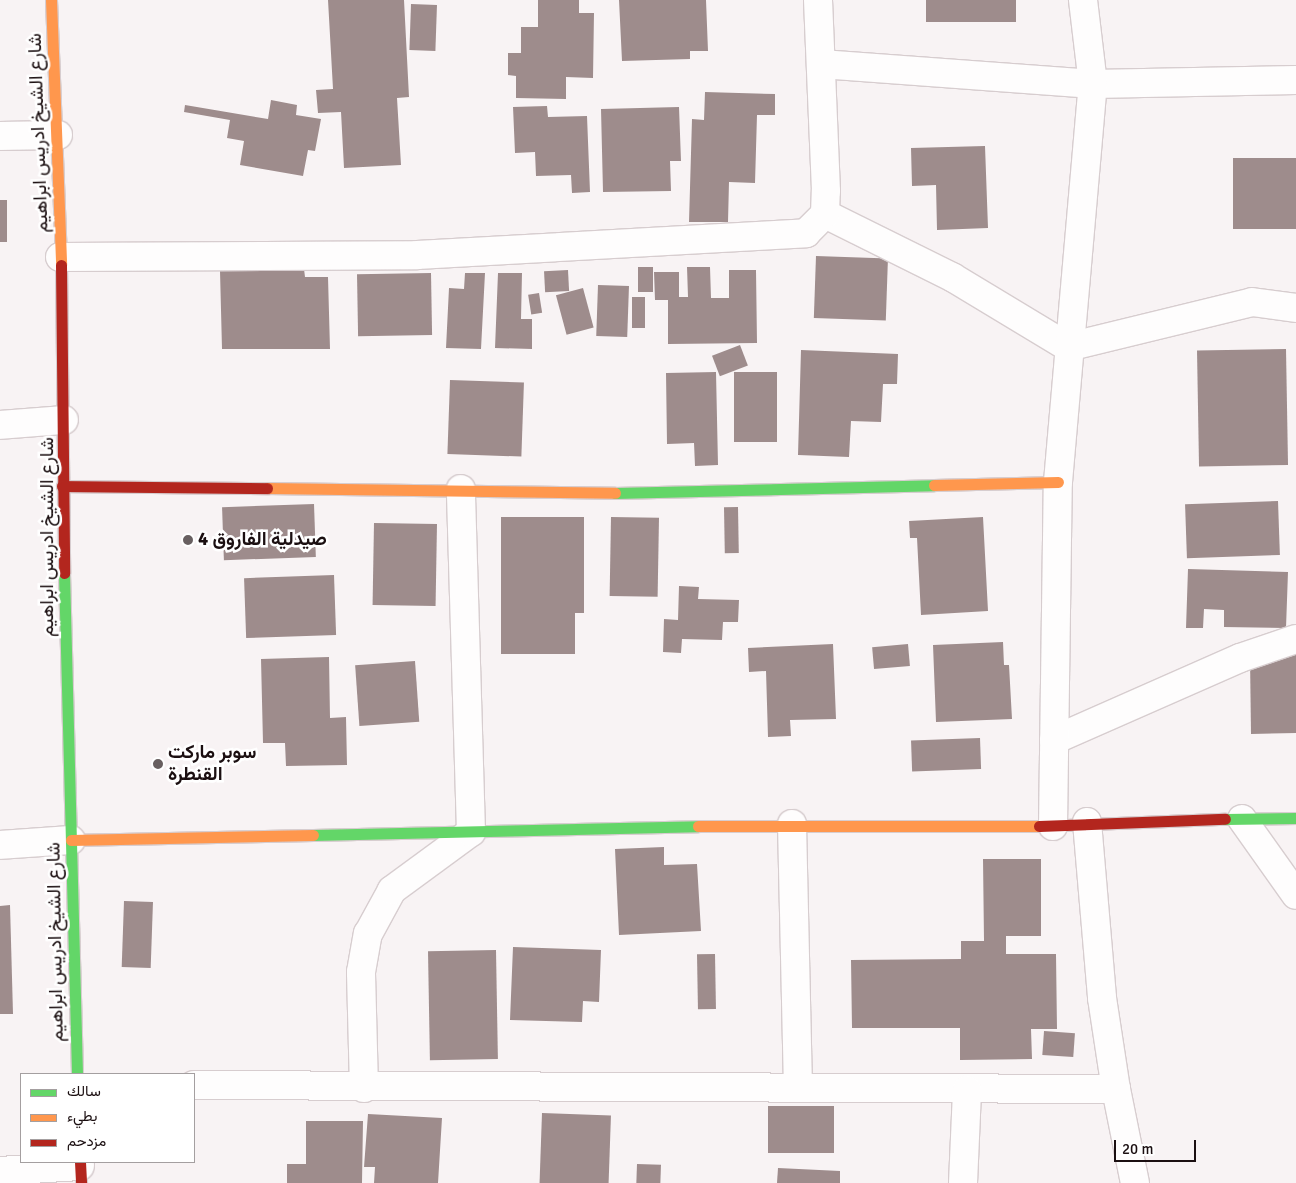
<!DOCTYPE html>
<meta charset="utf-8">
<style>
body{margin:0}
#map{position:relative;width:1296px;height:1183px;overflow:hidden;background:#f8f3f4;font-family:Signika,Vazirmatn,sans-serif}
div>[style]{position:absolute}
.building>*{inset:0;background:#9e8c8c;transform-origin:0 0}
.roads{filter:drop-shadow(1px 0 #d7cdcf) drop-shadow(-1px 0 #d7cdcf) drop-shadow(0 1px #d7cdcf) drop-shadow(0 -1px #d7cdcf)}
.street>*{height:28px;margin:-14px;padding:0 14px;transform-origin:14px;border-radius:14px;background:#fefdfd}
.fast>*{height:11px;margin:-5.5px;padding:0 5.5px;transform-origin:5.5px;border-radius:5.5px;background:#63d668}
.slow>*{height:11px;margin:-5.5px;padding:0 5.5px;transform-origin:5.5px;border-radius:5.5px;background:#ff974d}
.jam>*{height:11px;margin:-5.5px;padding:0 5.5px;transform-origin:5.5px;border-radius:5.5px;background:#b3261e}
.dots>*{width:14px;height:14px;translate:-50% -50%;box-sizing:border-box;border:2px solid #fff;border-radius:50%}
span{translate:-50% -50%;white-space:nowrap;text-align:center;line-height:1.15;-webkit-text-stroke:5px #fff;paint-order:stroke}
.street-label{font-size:19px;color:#1b0f11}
.poi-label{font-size:19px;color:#1b0f11;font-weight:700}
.left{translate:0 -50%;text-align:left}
.legend{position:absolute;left:20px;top:1073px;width:175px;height:90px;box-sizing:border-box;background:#fff;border:1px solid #a49fa0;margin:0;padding:6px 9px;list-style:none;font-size:15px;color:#1b0f11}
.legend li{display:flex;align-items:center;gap:10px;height:25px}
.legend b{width:25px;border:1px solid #a49fa0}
.scale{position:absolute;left:1114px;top:1140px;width:82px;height:22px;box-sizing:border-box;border:2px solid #1b0f11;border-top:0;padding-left:6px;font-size:15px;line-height:18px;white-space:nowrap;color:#1b0f11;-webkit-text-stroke:4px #fff;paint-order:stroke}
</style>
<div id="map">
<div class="building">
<div style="clip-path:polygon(328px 0,404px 0,409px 97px,397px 98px,401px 165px,344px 168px,341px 112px,318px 113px,316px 90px,333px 89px)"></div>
<div style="clip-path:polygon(538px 0,579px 0,579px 13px,594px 13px,593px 78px,566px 77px,566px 99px,516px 98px,516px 76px,508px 75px,508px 53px,521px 53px,521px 27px,538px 27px)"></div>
<div style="clip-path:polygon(619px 0,706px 0,708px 51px,690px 51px,690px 59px,622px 61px)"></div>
<div style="left:926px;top:0;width:90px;height:22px"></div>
<div style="left:411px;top:4px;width:26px;height:46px;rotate:2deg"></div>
<div style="clip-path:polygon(705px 92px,775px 94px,775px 115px,757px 115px,755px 183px,729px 182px,728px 222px,689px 222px,692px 119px,704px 120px)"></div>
<div style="clip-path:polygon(271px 100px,297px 105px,296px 115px,321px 119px,315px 151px,308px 150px,303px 176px,240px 165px,244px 141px,227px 138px,230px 120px,184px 112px,185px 105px,268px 119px)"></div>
<div style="clip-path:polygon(547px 106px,548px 117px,587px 116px,590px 192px,572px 193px,571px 175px,536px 176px,535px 152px,515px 153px,513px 107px)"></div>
<div style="clip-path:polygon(679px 107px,681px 161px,670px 161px,671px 191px,603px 192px,601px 109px)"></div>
<div style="clip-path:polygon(985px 146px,988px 228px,937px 230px,936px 185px,912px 186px,911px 148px)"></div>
<div style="left:1296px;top:158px;width:71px;height:63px;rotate:90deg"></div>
<div style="left:0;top:200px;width:7px;height:42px"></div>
<div style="left:816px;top:256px;width:72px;height:62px;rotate:2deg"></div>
<div style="left:638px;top:267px;width:15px;height:25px"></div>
<div style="clip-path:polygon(687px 267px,710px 267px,711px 298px,729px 298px,729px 270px,756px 270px,757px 343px,668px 344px,668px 300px,655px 300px,654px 272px,679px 272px,679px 297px,688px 297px)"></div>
<div style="clip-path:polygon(304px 269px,305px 277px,328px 277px,330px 349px,222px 349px,220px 271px)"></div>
<div style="left:568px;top:270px;width:21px;height:24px;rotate:87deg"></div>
<div style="left:431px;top:273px;width:62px;height:74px;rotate:89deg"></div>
<div style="clip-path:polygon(465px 273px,485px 273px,481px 349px,446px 348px,449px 288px,464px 289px)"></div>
<div style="clip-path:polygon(498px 273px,522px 273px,521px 319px,532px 319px,532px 349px,495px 348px)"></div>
<div style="left:598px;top:285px;width:31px;height:51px;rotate:2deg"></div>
<div style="left:583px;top:288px;width:41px;height:28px;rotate:75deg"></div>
<div style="left:539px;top:293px;width:20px;height:11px;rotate:81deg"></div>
<div style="left:632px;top:297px;width:13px;height:31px"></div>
<div style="left:740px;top:345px;width:22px;height:30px;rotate:69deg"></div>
<div style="left:1286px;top:349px;width:116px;height:89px;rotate:89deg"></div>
<div style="clip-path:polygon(801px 350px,898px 354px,897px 384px,883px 384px,881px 422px,851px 421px,849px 457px,798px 455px)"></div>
<div style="clip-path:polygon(716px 372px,718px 465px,695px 466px,694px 443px,667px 444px,666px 373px)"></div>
<div style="left:734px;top:372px;width:43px;height:70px"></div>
<div style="left:450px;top:380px;width:74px;height:74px;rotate:2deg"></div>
<div style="left:1278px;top:501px;width:54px;height:93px;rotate:88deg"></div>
<div style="left:314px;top:504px;width:53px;height:92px;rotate:88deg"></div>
<div style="left:738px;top:507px;width:46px;height:14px;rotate:89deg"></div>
<div style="clip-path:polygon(501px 517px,584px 517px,584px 613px,575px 613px,575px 654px,501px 654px)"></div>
<div style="left:611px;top:517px;width:48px;height:79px;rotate:1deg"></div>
<div style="clip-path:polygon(983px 517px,988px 611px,921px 615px,917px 538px,910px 538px,909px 521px)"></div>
<div style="left:374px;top:523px;width:63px;height:82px;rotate:1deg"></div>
<div style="clip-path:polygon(1188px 569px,1288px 572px,1286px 628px,1224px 627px,1224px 610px,1204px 609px,1203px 628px,1186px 628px)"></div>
<div style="left:334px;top:575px;width:60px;height:90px;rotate:88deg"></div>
<div style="clip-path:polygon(679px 586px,699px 587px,698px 599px,739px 600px,738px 622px,723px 622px,722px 640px,682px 639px,681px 653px,663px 652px,664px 619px,678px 620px)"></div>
<div style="clip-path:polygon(1003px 642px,1004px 665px,1009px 665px,1012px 719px,936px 722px,933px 645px)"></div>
<div style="clip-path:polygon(1296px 643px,1296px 733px,1251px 734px,1250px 657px)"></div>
<div style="clip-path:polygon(833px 644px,836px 719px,790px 720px,791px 736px,768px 737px,766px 671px,749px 672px,748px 648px)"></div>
<div style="left:908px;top:644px;width:22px;height:36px;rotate:85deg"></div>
<div style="clip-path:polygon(329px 657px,330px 718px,346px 717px,347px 765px,286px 766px,285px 743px,263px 743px,261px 659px)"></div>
<div style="left:415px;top:661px;width:61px;height:60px;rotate:86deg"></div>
<div style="left:980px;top:738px;width:31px;height:69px;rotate:88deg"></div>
<div style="clip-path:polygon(664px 847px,664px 865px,697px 864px,701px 931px,619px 935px,615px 849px)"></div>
<div style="clip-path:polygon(983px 859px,1041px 859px,1041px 936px,1006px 936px,1006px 954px,1056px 954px,1057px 1029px,1031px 1029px,1032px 1059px,960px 1060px,960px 1028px,852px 1028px,851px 960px,961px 959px,961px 941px,984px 941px)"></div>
<div style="left:124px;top:901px;width:29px;height:66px;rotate:2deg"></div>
<div style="clip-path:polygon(10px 905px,13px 1014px,0 1014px,0 906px)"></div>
<div style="clip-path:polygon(513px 947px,601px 950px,599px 1002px,583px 1001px,582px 1022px,510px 1020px)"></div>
<div style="left:496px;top:950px;width:109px;height:68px;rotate:89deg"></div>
<div style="left:715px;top:954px;width:55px;height:18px;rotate:89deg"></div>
<div style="left:1044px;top:1031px;width:31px;height:24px;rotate:4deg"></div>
<div style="left:768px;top:1106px;width:66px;height:47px"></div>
<div style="left:542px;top:1113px;width:69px;height:70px;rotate:2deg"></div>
<div style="clip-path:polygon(368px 1114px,442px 1118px,438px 1183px,374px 1183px,375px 1167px,364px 1167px)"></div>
<div style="clip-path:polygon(306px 1121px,363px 1121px,362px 1183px,287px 1183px,287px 1164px,306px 1164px)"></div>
<div style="left:637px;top:1164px;width:24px;height:19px;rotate:2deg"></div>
<div style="clip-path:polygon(778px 1168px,840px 1171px,840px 1183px,777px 1183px)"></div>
</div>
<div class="roads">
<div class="street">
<div style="left:821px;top:64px;width:273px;rotate:4.2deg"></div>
<div style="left:1093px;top:84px;width:203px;rotate:-1.1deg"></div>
<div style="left:0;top:136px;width:58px;rotate:-1deg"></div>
<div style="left:825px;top:214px;width:142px;rotate:26.4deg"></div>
<div style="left:952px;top:277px;width:135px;rotate:31.1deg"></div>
<div style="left:1068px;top:347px;width:189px;rotate:-13.7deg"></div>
<div style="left:1252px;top:302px;width:44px;rotate:7.8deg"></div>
<div style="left:60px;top:257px;width:357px;rotate:-0.3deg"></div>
<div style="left:417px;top:255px;width:390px;rotate:-3.2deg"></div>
<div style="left:806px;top:233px;width:27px;rotate:-45deg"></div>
<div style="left:825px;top:214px;width:23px;rotate:-88deg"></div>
<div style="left:826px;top:191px;width:191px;rotate:-92.4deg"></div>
<div style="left:0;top:425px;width:64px;rotate:-4.5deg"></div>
<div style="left:1054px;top:740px;width:203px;rotate:-23.8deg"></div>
<div style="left:1240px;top:658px;width:59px;rotate:-18.7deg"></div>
<div style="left:1242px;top:819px;width:93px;rotate:54.6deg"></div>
<div style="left:1087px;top:822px;width:177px;rotate:85.1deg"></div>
<div style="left:1102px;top:998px;width:92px;rotate:81.3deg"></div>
<div style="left:1116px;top:1089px;width:96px;rotate:78.6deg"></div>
<div style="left:792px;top:824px;width:263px;rotate:88.7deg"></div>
<div style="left:1053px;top:826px;width:344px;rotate:-89.2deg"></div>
<div style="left:1058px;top:482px;width:400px;rotate:-85deg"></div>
<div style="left:1093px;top:84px;width:85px;rotate:-96.8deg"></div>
<div style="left:0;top:845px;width:71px;rotate:-4deg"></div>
<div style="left:194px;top:1085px;width:922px;rotate:0.25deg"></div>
<div style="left:364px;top:1088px;width:116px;rotate:-91.5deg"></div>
<div style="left:361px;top:972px;width:39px;rotate:-80deg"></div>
<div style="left:368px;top:934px;width:50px;rotate:-61.4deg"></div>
<div style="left:392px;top:890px;width:98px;rotate:-36.3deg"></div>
<div style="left:471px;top:832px;width:343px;rotate:-91.7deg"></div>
<div style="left:0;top:1171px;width:80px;rotate:-3.6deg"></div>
<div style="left:963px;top:1183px;width:93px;rotate:-87.5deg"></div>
</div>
<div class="fast">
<div style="left:615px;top:493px;width:319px;rotate:-1.4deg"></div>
<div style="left:64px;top:573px;width:501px;rotate:88.51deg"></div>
<div style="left:1225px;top:819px;width:71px;rotate:-0.8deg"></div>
<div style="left:313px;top:835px;width:385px;rotate:-1.3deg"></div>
</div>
<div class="slow">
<div style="left:51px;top:0;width:265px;rotate:87.8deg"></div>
<div style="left:934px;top:485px;width:124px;rotate:-1.4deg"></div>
<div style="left:267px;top:488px;width:348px;rotate:0.8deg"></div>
<div style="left:698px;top:826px;width:341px"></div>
<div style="left:71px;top:840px;width:242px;rotate:-1.2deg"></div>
</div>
<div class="jam">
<div style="left:61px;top:265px;width:308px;rotate:89.4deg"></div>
<div style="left:62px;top:486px;width:205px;rotate:0.6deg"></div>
<div style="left:1039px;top:826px;width:186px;rotate:-2.2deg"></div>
<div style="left:80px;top:1162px;width:21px;rotate:87deg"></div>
</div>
</div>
<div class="dots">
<div style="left:188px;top:540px;background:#685f60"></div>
<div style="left:158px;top:764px;background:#685f60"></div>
</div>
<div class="street-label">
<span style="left:39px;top:133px;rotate:-92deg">شارع الشيخ ادريس ابراهيم</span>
<span style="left:48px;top:537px;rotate:-90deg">شارع الشيخ ادريس ابراهيم</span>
<span style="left:56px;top:942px;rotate:-91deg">شارع الشيخ ادريس ابراهيم</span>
</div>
<div class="poi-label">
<span class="left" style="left:198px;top:540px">صيدلية الفاروق 4</span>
<span class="left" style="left:168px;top:764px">سوبر ماركت<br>القنطرة</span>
</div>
<ul class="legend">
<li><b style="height:6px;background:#63d668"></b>سالك</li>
<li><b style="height:6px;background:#ff974d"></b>بطيء</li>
<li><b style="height:6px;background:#b3261e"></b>مزدحم</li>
</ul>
<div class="scale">20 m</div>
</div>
